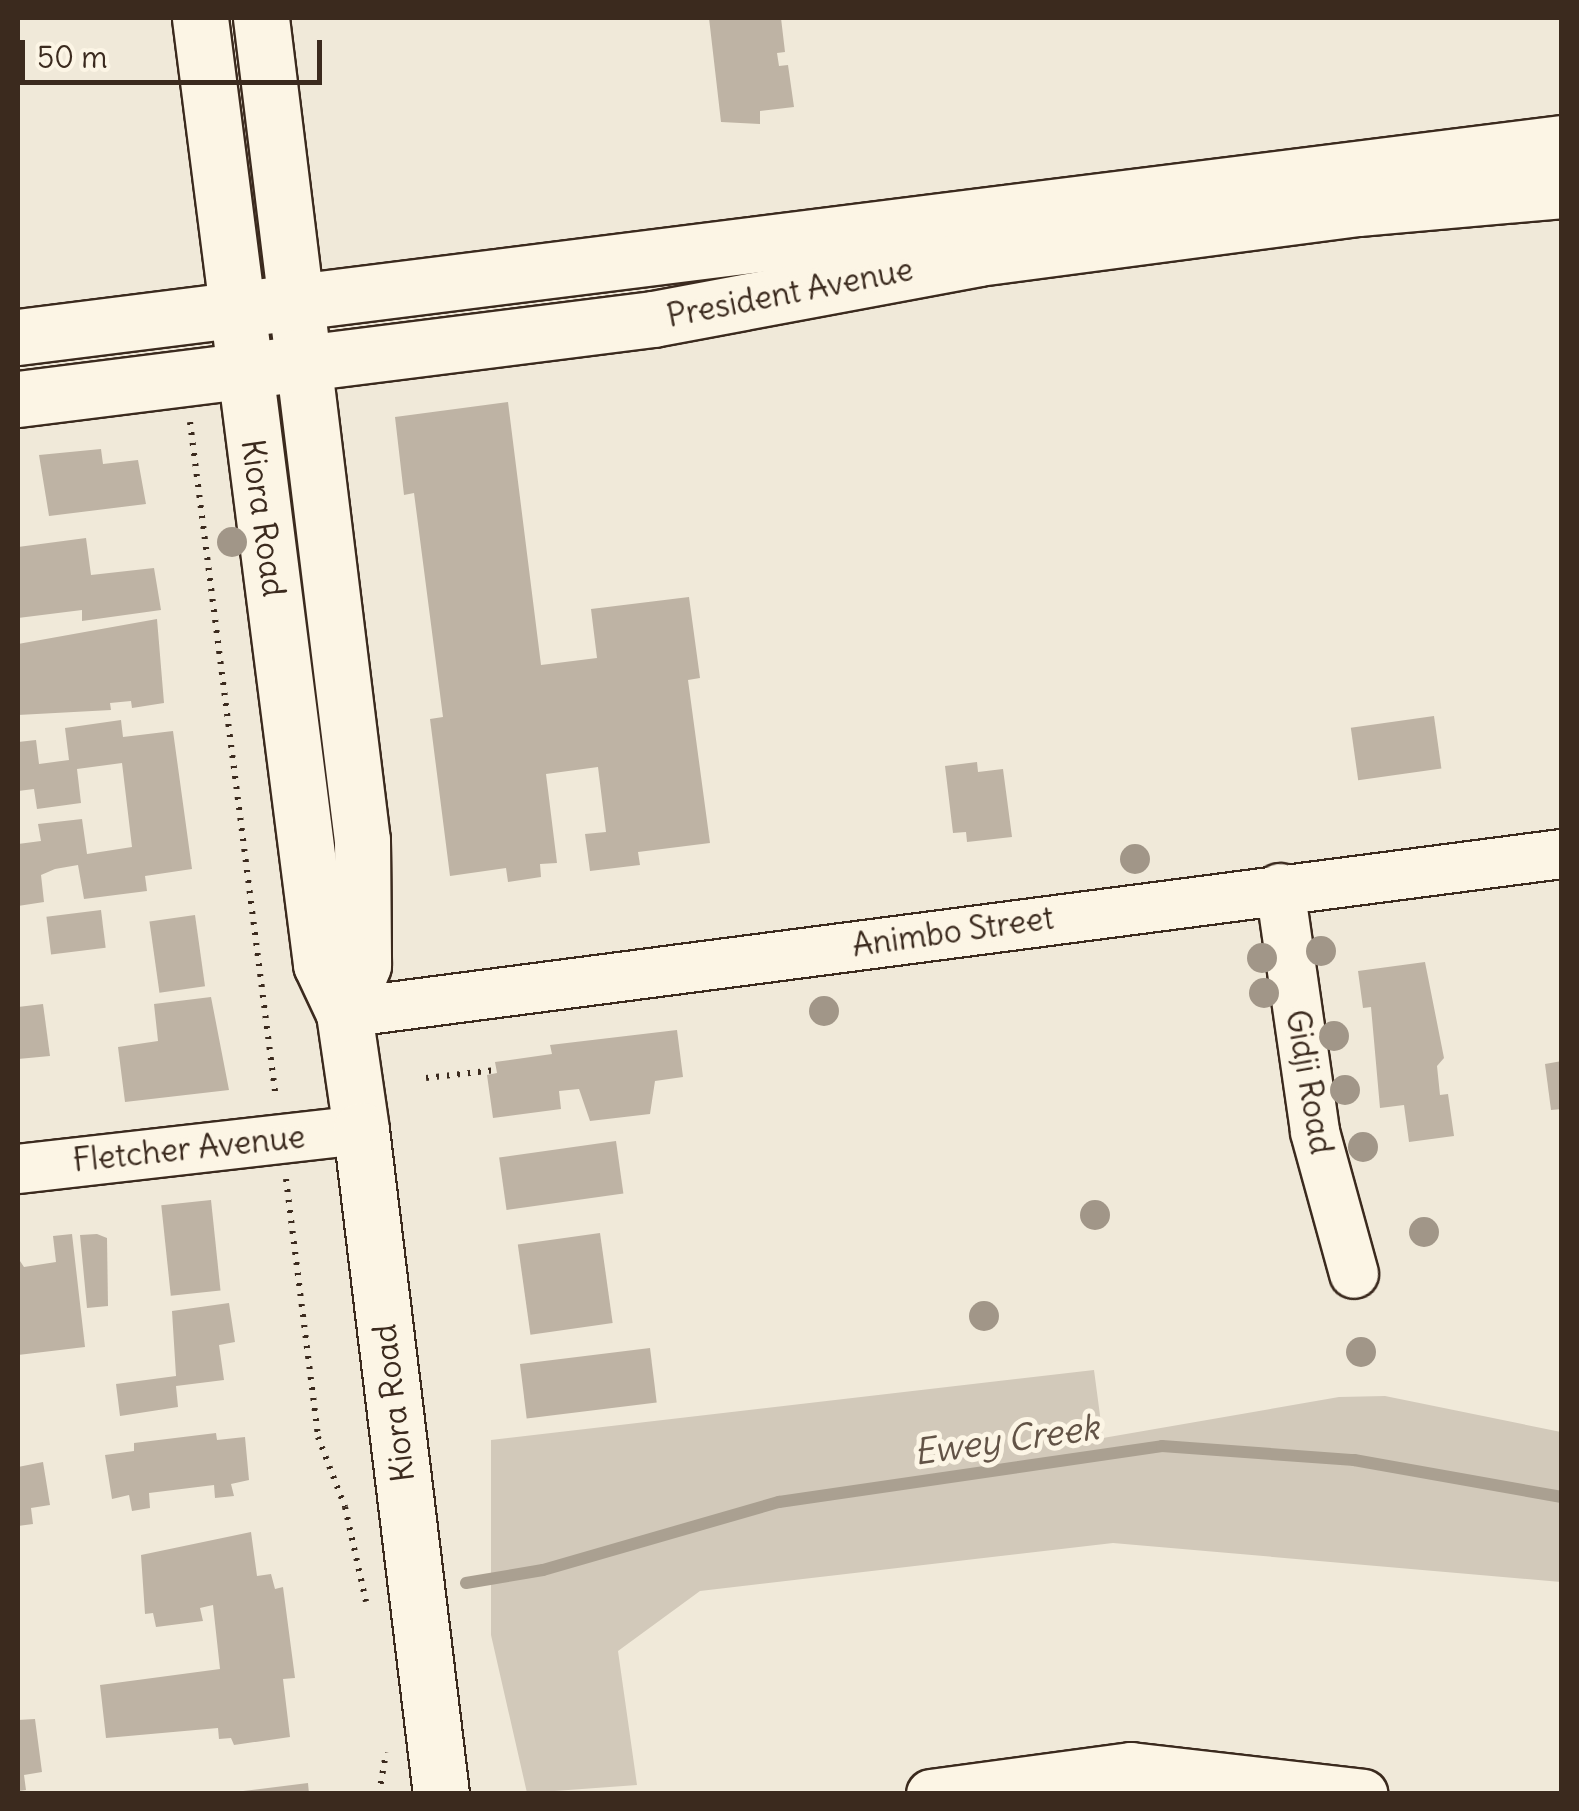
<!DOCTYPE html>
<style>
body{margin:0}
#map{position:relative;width:1579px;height:1811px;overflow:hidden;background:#f0e9d9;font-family:Delius,sans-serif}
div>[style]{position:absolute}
.green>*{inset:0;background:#d2c9ba}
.stream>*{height:12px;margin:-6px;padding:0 6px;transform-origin:6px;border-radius:6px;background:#aaa091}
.building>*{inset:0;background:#beb3a4;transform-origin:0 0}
.path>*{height:6px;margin-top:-3px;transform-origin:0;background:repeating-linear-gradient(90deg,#3b2a1e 0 2.5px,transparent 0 10.5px)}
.roads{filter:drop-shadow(2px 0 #3b2a1e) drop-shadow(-2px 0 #3b2a1e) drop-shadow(0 2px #3b2a1e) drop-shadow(0 -2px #3b2a1e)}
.street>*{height:48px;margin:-24px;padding:0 24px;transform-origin:24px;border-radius:24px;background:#fcf5e5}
.secondary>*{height:55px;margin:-27.5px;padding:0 27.5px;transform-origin:27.5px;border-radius:27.5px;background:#fcf5e5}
.trees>*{width:30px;height:30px;margin:-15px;border-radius:50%;background:#a19688}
span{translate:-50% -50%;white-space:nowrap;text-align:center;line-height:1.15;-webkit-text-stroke:10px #fcf5e5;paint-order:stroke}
.street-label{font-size:32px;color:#3b2a1e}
.water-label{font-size:35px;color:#625346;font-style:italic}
.frame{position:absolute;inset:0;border:20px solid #3b2a1e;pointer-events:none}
.scale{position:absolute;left:20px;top:40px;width:302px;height:45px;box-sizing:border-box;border:5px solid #3b2a1e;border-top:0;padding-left:12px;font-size:30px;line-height:35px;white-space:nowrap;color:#3b2a1e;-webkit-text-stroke:8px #fcf5e5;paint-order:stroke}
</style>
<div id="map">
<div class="green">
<div style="clip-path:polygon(1094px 1370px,1103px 1438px,1339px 1397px,1385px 1396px,1561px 1432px,1561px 1582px,1113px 1543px,700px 1591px,618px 1651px,637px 1785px,527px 1793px,491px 1635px,491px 1440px)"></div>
</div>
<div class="stream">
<div style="left:466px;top:1583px;width:78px;rotate:-9.6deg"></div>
<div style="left:543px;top:1570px;width:246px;rotate:-16.1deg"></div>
<div style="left:779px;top:1502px;width:387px;rotate:-8.3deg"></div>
<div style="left:1162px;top:1446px;width:193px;rotate:4.2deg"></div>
<div style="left:1354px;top:1460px;width:211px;rotate:10.1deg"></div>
</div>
<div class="building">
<div style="clip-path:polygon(709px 18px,781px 18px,785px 52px,777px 53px,779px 66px,788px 65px,794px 107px,760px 111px,760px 124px,721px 122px)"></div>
<div style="clip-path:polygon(508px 402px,541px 665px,597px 658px,591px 609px,689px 597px,700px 678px,688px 680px,710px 843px,638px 852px,640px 865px,590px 871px,585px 834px,606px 832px,598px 767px,546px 774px,557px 863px,540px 864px,541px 877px,508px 882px,506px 868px,450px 876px,430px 719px,443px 717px,414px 493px,404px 495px,395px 417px)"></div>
<div style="clip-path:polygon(101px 449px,103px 464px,138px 460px,146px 504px,49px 516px,39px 455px)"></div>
<div style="clip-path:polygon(86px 538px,91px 575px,154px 568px,161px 610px,82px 621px,82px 610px,18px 618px,18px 547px)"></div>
<div style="clip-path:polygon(157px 619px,164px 703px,132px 708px,131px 701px,110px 703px,111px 710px,18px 715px,18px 644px)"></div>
<div style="left:1434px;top:716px;width:53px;height:84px;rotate:82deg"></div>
<div style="clip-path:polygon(121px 720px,123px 737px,173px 731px,192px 869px,145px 876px,147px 891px,84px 899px,78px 865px,55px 869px,41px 875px,44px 902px,18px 906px,18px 844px,41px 841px,38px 824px,82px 819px,87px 854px,132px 847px,122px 763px,77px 769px,81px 803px,37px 809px,34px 789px,18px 791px,18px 742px,36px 740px,39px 764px,69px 760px,65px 728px)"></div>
<div style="clip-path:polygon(977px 762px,978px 772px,1003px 769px,1012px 837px,967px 842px,966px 832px,953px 833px,945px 766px)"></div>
<div style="left:101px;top:910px;width:38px;height:55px;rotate:83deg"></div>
<div style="left:195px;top:915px;width:72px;height:46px;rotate:82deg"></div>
<div style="clip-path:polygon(1425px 962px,1444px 1058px,1437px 1066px,1440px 1095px,1448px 1094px,1454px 1136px,1409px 1142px,1404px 1105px,1380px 1108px,1371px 1007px,1363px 1008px,1358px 971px)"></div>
<div style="clip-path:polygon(211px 997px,229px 1090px,125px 1102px,118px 1047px,158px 1041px,154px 1004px)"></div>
<div style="clip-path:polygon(43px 1004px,50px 1056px,18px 1059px,18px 1007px)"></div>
<div style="clip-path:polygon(677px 1030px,683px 1077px,655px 1081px,650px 1114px,590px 1121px,579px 1089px,559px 1091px,561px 1109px,493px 1118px,487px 1075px,497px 1073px,495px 1062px,552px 1054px,550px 1045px)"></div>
<div style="clip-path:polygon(1562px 1061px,1562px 1109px,1551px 1110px,1545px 1064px)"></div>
<div style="left:616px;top:1141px;width:53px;height:118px;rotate:82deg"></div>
<div style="left:211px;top:1200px;width:91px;height:50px;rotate:84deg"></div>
<div style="left:600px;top:1233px;width:91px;height:83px;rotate:82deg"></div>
<div style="clip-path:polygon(72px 1234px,85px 1347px,18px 1355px,18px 1258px,24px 1267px,56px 1262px,53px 1236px)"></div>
<div style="clip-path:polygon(97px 1234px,107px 1238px,108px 1306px,87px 1308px,80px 1235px)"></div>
<div style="clip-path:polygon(229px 1303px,235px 1342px,219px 1345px,224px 1380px,176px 1386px,178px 1407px,120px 1416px,116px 1384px,176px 1376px,172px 1311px)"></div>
<div style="left:650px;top:1348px;width:55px;height:131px;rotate:83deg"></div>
<div style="clip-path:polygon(216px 1433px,217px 1440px,245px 1437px,249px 1480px,231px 1484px,234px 1496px,215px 1498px,214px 1485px,149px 1493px,150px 1508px,132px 1511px,129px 1495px,112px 1499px,105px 1455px,134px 1451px,134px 1443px)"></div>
<div style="clip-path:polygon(43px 1462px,50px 1505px,31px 1508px,33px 1524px,18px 1526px,18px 1467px)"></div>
<div style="clip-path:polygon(251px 1532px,257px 1576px,271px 1574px,275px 1589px,283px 1587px,295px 1678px,283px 1679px,290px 1737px,234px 1745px,231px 1738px,219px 1739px,218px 1728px,106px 1738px,100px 1685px,220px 1669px,213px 1605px,200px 1608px,203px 1621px,156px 1627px,153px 1613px,145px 1614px,141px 1555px)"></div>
<div style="clip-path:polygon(35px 1719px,42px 1772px,24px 1775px,26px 1790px,18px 1791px,18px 1720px)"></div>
<div style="clip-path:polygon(308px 1783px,309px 1794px,243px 1794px,243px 1791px)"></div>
</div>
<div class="path">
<div style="left:190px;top:422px;width:682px;rotate:82.76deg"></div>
<div style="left:426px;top:1078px;width:70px;rotate:-6.5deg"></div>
<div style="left:286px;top:1179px;width:260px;rotate:82.9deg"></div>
<div style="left:318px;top:1437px;width:75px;rotate:68.9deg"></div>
<div style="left:345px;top:1507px;width:97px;rotate:77.5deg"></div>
<div style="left:379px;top:1794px;width:42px;rotate:-80.3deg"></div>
</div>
<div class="roads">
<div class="street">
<div style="left:1280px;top:888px;width:246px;rotate:81.8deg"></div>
<div style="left:1315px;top:1132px;width:147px;rotate:74.6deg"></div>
<div style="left:344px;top:1013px;width:1228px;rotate:-7.44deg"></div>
<div style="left:18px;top:1169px;width:345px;rotate:-6.5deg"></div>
<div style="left:931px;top:1794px;width:202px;rotate:-7.7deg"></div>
<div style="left:1131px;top:1767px;width:234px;rotate:6.6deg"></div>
</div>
<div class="secondary">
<div style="left:200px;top:18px;width:954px;rotate:82.71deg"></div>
<div style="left:321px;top:964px;width:54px;rotate:64.9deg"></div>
<div style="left:344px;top:1013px;width:118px;rotate:81.7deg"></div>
<div style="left:361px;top:1130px;width:669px;rotate:83.13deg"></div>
<div style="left:261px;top:18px;width:828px;rotate:83deg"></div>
<div style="left:362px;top:840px;width:125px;rotate:89.5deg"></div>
<div style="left:363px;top:965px;width:52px;rotate:111.6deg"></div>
<div style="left:18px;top:337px;width:1556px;rotate:-7.16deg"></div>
<div style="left:18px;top:399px;width:640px;rotate:-7.18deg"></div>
<div style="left:653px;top:319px;width:331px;rotate:-10.6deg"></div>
<div style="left:978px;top:258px;width:383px;rotate:-7.5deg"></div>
<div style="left:1358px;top:208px;width:205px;rotate:-5deg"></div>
</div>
</div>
<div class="trees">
<div style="left:232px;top:542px"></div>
<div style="left:1135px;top:859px"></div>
<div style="left:1321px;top:951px"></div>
<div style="left:1262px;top:958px"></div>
<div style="left:1264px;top:993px"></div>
<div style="left:824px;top:1011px"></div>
<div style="left:1334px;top:1036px"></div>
<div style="left:1345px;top:1090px"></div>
<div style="left:1363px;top:1147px"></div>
<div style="left:1095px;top:1215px"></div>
<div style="left:1424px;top:1232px"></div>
<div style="left:984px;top:1316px"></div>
<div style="left:1361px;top:1352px"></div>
</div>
<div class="street-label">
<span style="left:790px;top:293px;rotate:-11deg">President Avenue</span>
<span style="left:263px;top:518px;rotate:82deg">Kiora Road</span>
<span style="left:953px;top:932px;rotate:-8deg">Animbo Street</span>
<span style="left:1309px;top:1082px;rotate:80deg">Gidji Road</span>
<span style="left:189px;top:1149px;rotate:-6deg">Fletcher Avenue</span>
<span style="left:394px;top:1403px;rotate:-97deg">Kiora Road</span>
</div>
<div class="water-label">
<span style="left:1006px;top:1439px;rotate:-8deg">Ewey Creek</span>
</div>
<div class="frame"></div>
<div class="scale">50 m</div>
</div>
